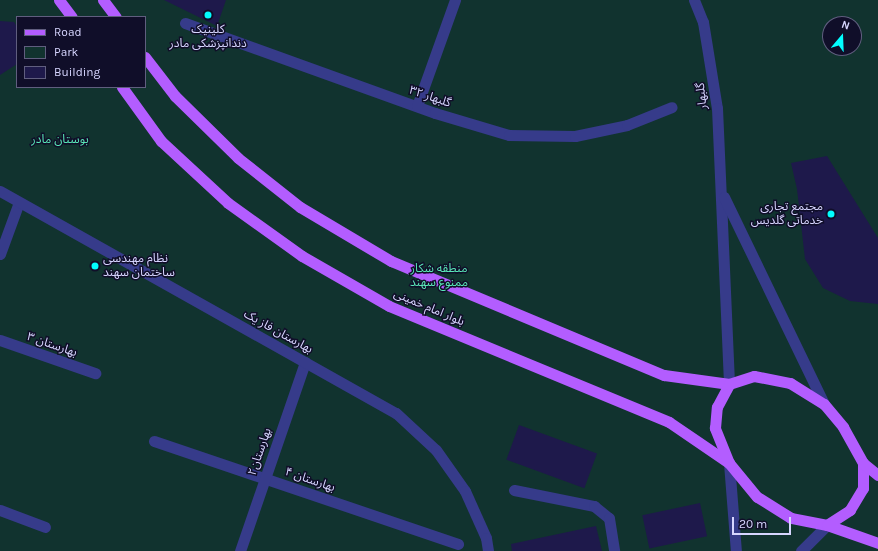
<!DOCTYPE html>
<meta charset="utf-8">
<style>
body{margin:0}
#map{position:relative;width:878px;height:551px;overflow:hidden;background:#100e29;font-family:Karla,"Noto Sans Arabic",sans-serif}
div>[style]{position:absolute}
.green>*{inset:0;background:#11332f}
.building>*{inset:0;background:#1e194b;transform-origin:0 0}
.minor>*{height:11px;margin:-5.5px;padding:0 5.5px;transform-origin:5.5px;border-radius:5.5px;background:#363b8a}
.tertiary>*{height:11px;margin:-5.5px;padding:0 5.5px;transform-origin:5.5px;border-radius:5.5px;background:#363b8a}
.primary>*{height:11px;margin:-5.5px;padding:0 5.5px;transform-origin:5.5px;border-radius:5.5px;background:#b35dff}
.dots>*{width:11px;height:11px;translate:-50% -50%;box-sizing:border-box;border:2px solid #100e29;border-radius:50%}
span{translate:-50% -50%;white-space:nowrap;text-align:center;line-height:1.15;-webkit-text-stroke:3px #100e29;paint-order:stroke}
.poi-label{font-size:12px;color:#d7d6ff}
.right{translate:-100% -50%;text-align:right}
.left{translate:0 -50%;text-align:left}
.street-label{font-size:12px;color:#d7d6ff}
.park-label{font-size:12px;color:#59e8b7}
.legend{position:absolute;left:16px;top:16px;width:130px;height:72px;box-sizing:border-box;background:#100e29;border:1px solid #605e7f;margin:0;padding:5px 7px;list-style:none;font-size:12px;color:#d7d6ff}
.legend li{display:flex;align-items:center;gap:8px;height:20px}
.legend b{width:20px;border:1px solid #605e7f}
.north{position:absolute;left:822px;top:16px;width:40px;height:40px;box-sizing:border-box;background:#100e29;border:1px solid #605e7f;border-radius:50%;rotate:19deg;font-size:11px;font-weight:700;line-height:16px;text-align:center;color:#d7d6ff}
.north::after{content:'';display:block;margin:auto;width:14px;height:18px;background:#02fdff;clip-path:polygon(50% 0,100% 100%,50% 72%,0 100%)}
.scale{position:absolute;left:732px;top:517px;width:59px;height:18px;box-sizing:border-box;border:2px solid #d7d6ff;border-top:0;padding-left:5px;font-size:12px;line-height:14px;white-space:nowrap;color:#d7d6ff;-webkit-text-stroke:3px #100e29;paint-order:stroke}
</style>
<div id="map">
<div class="green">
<div style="clip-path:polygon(evenodd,0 0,878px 0,878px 551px,0 551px,0 0,17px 17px,145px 17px,145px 87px,17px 87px,17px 17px,0 0,830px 24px,854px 24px,854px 48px,830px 48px,830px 24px)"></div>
</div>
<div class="building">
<div style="clip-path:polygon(164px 0,226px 0,217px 26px)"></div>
<div style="clip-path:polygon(0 21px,14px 22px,17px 27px,17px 64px,0 75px)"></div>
<div style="clip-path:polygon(827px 156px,878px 238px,878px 304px,850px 301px,823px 288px,805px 259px,797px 189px,791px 163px)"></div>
<div style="left:519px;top:425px;width:83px;height:37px;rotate:20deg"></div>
<div style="left:700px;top:503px;width:34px;height:59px;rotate:78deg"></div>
<div style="clip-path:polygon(596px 526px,602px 551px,512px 551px,511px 544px)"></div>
</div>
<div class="minor">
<div style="left:185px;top:23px;width:266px;rotate:19.8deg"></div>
<div style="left:435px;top:113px;width:77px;rotate:16.6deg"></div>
<div style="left:509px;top:135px;width:66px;rotate:0.9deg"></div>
<div style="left:575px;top:136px;width:53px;rotate:-11.9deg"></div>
<div style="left:627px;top:125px;width:48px;rotate:-21.8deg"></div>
<div style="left:417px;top:106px;width:113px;rotate:-70.3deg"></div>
<div style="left:0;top:254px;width:55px;rotate:-69.9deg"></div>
<div style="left:0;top:340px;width:101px;rotate:19.2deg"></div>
<div style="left:154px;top:441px;width:321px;rotate:18.7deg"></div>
<div style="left:514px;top:490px;width:82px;rotate:11.3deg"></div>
<div style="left:594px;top:506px;width:19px;rotate:39deg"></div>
<div style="left:609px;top:518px;width:33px;rotate:81deg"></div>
<div style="left:0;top:510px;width:48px;rotate:20.7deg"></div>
<div style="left:240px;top:551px;width:200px;rotate:-71deg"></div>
</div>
<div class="tertiary">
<div style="left:694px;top:0;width:24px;rotate:68deg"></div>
<div style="left:703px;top:22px;width:87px;rotate:80.8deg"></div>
<div style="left:717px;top:108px;width:276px;rotate:87.5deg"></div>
<div style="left:0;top:191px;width:454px;rotate:29.3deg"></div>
<div style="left:396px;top:413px;width:54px;rotate:42.8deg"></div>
<div style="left:436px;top:450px;width:50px;rotate:54.7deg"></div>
<div style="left:465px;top:491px;width:51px;rotate:65.9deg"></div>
<div style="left:486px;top:538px;width:13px;rotate:81deg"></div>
<div style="left:724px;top:197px;width:230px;rotate:64.2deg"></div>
<div style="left:729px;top:463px;width:88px;rotate:85.5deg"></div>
<div style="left:801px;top:551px;width:37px;rotate:-45deg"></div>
</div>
<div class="primary">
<div style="left:59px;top:0;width:21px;rotate:53deg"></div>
<div style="left:103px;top:0;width:21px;rotate:53deg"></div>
<div style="left:145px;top:57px;width:49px;rotate:52.4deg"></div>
<div style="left:175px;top:96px;width:88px;rotate:44.5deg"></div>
<div style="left:238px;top:158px;width:79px;rotate:38.3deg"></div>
<div style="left:300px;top:207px;width:106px;rotate:30.7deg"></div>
<div style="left:391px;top:261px;width:296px;rotate:22.7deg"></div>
<div style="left:664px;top:375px;width:66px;rotate:7.9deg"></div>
<div style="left:122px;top:87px;width:67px;rotate:54.2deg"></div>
<div style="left:161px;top:141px;width:91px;rotate:42.8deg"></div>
<div style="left:228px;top:203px;width:91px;rotate:35.6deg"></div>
<div style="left:302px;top:256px;width:100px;rotate:29.9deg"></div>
<div style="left:389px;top:306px;width:303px;rotate:22.5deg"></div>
<div style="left:669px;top:422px;width:73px;rotate:34.3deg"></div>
<div style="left:754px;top:376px;width:37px;rotate:11deg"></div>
<div style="left:790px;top:383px;width:40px;rotate:32deg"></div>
<div style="left:824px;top:404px;width:30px;rotate:50deg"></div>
<div style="left:843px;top:427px;width:41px;rotate:60.9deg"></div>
<div style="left:863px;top:463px;width:25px;rotate:90deg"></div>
<div style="left:863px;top:488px;width:26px;rotate:121deg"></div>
<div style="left:850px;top:510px;width:27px;rotate:147deg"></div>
<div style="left:827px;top:525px;width:37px;rotate:-169deg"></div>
<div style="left:791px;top:518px;width:40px;rotate:-148deg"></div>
<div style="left:757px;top:497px;width:44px;rotate:-129.5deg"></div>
<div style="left:729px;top:463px;width:38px;rotate:-112deg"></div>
<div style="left:715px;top:428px;width:21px;rotate:-85deg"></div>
<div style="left:717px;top:407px;width:26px;rotate:-62deg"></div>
<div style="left:729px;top:384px;width:26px;rotate:-18deg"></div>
<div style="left:863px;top:463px;width:19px;rotate:39deg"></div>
<div style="left:827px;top:525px;width:54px;rotate:19.4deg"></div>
</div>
<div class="dots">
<div style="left:208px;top:15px;background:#02fdff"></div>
<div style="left:831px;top:214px;background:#02fdff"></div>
<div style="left:95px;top:266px;background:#02fdff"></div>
</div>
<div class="poi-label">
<span style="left:208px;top:37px">کلینیک<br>دندانپزشکی مادر</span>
<span class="right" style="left:823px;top:214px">مجتمع تجاری<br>خدماتی گلدیس</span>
<span class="left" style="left:103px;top:266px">نظام مهندسی<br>ساختمان سهند</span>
</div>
<div class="street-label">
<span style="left:702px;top:96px;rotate:-96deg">گلبهار</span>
<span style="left:430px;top:97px;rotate:19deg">گلبهار ۳۲</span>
<span style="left:429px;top:308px;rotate:23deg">بلوار امام خمینی</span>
<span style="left:278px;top:332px;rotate:29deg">بهارستان فاز یک</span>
<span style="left:52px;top:345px;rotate:19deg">بهارستان ۳</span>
<span style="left:260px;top:452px;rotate:-71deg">بهارستان۲</span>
<span style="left:310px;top:480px;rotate:19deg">بهارستان ۴</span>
</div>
<div class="park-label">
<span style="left:60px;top:140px">بوستان مادر</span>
<span style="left:439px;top:276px">منطقه شکار<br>ممنوع سهند</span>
</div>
<ul class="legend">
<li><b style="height:5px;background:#b35dff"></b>Road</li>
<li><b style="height:11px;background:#11332f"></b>Park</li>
<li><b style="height:11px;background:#1e194b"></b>Building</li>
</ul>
<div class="north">N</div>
<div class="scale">20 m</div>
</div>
